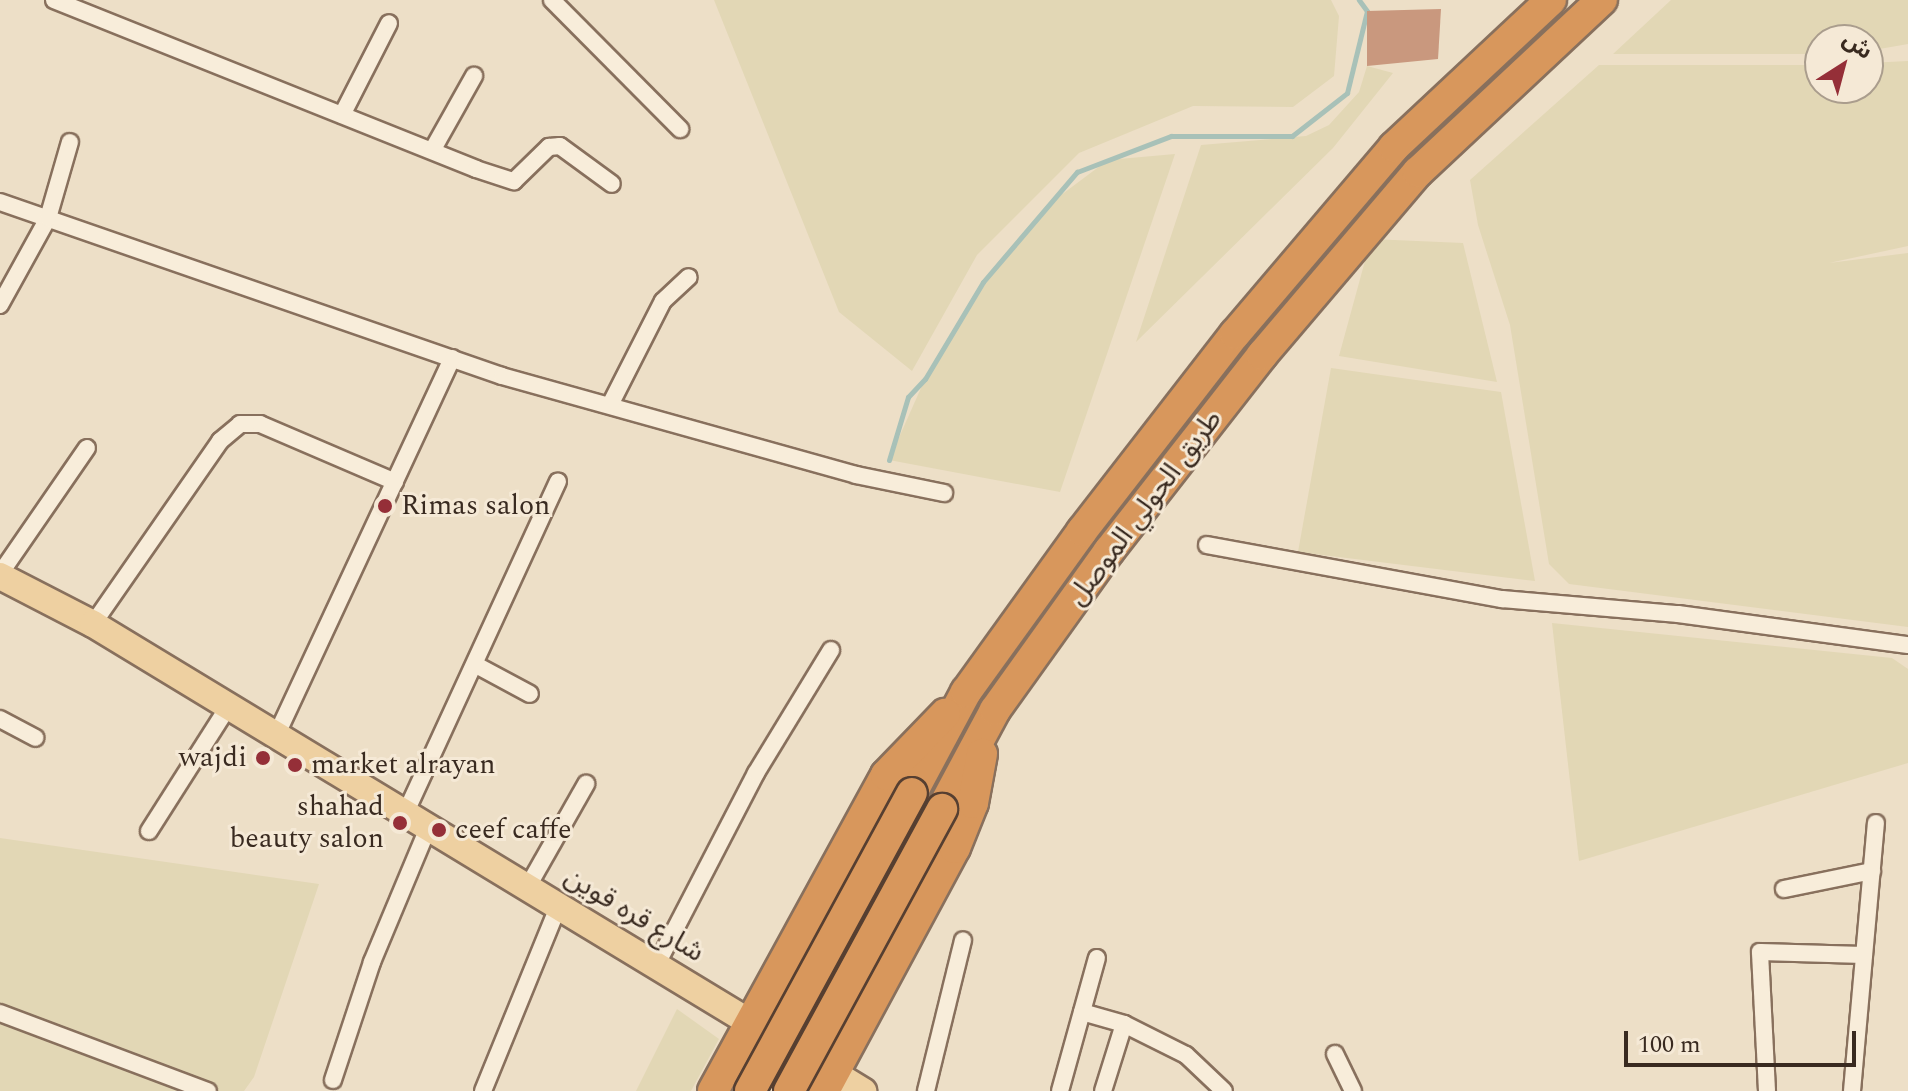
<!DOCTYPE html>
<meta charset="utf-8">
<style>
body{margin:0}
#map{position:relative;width:1908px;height:1091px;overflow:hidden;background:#eddfc7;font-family:Spectral,"Noto Sans Arabic",serif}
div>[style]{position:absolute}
.farmland>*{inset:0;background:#e2d7b5}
.stream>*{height:5px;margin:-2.5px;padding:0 2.5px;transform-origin:2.5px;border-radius:2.5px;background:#a8c1b8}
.building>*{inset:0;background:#c9987e}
.roads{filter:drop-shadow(2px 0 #88705d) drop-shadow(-2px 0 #88705d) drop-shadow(0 2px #88705d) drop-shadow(0 -2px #88705d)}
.minor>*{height:16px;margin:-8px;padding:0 8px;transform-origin:8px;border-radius:8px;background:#f8edda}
.primary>*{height:26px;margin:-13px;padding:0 13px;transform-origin:13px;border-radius:13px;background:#eed0a1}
.motorway>*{height:30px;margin:-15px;padding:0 15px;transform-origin:15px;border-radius:15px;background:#d8975c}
.bridges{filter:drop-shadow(2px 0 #563f31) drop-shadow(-2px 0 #563f31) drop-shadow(0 2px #563f31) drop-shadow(0 -2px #563f31)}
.motorway-bridge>*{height:30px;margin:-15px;padding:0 15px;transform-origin:15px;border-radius:15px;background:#d8975c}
.dots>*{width:22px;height:22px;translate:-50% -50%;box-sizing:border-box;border:4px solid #f5e9d6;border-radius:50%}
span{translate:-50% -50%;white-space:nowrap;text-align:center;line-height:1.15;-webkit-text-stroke:6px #f5e9d6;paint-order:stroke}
.poi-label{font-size:28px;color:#392a20}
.left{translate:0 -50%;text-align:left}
.right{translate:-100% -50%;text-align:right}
.street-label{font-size:28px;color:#392a20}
.north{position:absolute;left:1804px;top:24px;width:80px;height:80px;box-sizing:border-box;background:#f5e9d6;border:2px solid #aa9d8d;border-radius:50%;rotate:36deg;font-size:22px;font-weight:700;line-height:32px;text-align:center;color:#392a20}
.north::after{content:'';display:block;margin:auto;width:28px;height:36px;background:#952f38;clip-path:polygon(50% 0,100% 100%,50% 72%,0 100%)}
.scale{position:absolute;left:1624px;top:1031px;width:232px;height:36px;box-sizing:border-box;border:4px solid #392a20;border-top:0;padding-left:10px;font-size:24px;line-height:28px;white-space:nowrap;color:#392a20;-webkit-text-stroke:6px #f5e9d6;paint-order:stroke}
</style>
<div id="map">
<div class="farmland">
<div style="clip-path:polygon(714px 0,1331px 0,1339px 16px,1334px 76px,1293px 107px,1193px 106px,1079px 153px,977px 255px,912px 371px,839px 312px)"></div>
<div style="clip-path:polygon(1671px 0,1908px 0,1908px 44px,1868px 51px,1868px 40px,1820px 40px,1820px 54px,1613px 54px)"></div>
<div style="clip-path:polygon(1908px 61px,1908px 246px,1829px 263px,1908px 253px,1908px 627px,1569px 584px,1549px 564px,1510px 325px,1478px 225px,1470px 180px,1599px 65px,1820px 65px,1820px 88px,1868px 88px,1868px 63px)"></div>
<div style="clip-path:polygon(1367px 66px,1393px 73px,1333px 148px,1136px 342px,1201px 145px,1306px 136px,1329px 125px,1359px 92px)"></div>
<div style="clip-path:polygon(1175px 154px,1060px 492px,889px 460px,925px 379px,998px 262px,1045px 207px,1108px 160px)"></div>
<div style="clip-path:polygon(1371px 239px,1463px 243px,1497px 382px,1339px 356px)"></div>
<div style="clip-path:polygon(1331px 368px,1501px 392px,1535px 581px,1298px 552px)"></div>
<div style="clip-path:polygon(1552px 623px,1892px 658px,1908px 669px,1908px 763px,1579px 861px)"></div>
<div style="clip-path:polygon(0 838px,319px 884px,254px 1077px,244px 1091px,0 1091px)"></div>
<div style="clip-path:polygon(677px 1009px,719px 1039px,691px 1091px,636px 1091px)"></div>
</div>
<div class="stream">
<div style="left:889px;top:460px;width:66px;rotate:-73.2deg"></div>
<div style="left:908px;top:397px;width:25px;rotate:-47deg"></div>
<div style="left:925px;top:379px;width:113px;rotate:-59.1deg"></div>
<div style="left:983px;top:282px;width:145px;rotate:-49.5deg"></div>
<div style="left:1077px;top:172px;width:101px;rotate:-21deg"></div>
<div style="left:1171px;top:136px;width:121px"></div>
<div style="left:1292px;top:136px;width:70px;rotate:-38deg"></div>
<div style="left:1347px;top:93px;width:84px;rotate:-76.3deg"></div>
<div style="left:1367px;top:11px;width:14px;rotate:-126deg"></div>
</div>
<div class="building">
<div style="clip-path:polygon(1441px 9px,1438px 59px,1367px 66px,1367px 11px)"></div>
</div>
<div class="roads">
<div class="minor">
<div style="left:54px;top:0;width:455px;rotate:21.8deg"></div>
<div style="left:476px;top:169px;width:40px;rotate:18deg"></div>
<div style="left:514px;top:181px;width:49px;rotate:-44.2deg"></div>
<div style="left:549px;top:147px;width:11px;rotate:-5deg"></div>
<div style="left:560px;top:146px;width:64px;rotate:36.2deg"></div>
<div style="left:552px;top:0;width:182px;rotate:45.2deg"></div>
<div style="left:342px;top:115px;width:103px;rotate:-62.9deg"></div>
<div style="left:433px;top:149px;width:84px;rotate:-60.7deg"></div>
<div style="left:0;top:202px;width:531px;rotate:19.12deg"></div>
<div style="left:502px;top:376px;width:368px;rotate:15.6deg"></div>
<div style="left:856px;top:475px;width:90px;rotate:11.6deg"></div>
<div style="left:0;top:305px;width:99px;rotate:-61.1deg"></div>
<div style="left:48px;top:218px;width:79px;rotate:-73.9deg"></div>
<div style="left:611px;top:403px;width:114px;rotate:-63deg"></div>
<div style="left:663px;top:301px;width:35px;rotate:-43deg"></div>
<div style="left:1207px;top:545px;width:300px;rotate:10.4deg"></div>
<div style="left:1502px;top:599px;width:177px;rotate:4.9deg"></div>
<div style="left:1678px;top:614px;width:232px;rotate:7.7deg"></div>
<div style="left:0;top:574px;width:153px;rotate:-55.4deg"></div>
<div style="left:93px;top:624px;width:223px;rotate:-55.2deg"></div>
<div style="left:220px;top:441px;width:26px;rotate:-40deg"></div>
<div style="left:240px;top:424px;width:20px"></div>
<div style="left:260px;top:424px;width:147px;rotate:23.2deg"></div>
<div style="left:476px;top:665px;width:61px;rotate:28.2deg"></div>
<div style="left:0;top:719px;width:40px;rotate:28deg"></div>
<div style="left:276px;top:736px;width:417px;rotate:-65deg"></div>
<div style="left:405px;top:814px;width:366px;rotate:-65.3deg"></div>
<div style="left:149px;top:831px;width:147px;rotate:-57.5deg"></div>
<div style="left:527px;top:888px;width:120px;rotate:-60.4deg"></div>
<div style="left:1784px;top:889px;width:90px;rotate:-11.6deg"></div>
<div style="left:656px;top:966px;width:217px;rotate:-62.6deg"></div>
<div style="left:756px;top:773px;width:144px;rotate:-58.6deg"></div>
<div style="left:1082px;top:1012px;width:44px;rotate:15.9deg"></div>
<div style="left:1124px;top:1024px;width:70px;rotate:107.4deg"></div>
<div style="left:0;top:1013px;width:222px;rotate:20.6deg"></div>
<div style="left:1124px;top:1024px;width:69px;rotate:26.6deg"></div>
<div style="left:1186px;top:1055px;width:52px;rotate:43.5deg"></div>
<div style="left:1335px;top:1054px;width:41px;rotate:64.1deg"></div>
<div style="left:333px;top:1080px;width:124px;rotate:-71.7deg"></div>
<div style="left:372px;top:962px;width:145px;rotate:-67.3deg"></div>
<div style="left:483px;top:1091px;width:199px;rotate:-67.8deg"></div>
<div style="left:926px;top:1091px;width:155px;rotate:-76.2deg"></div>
<div style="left:1060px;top:1091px;width:138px;rotate:-74.5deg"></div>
<div style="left:1767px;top:1091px;width:139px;rotate:-92.9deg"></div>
<div style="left:1760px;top:952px;width:104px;rotate:1.7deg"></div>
<div style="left:1852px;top:1091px;width:269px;rotate:-84.9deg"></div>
</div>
<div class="primary">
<div style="left:0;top:576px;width:105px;rotate:27.3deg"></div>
<div style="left:93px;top:624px;width:901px;rotate:31.24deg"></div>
</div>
<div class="motorway">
<div style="left:912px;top:793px;width:115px;rotate:-61.9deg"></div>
<div style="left:966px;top:692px;width:198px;rotate:-54.2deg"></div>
<div style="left:1082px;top:531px;width:249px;rotate:-52.2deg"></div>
<div style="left:1235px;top:334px;width:245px;rotate:-49.6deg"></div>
<div style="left:1394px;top:147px;width:215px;rotate:-43.1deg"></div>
<div style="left:942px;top:809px;width:112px;rotate:-61.8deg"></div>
<div style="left:995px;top:710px;width:196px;rotate:-54.4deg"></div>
<div style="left:1109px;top:551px;width:249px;rotate:-52deg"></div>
<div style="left:1262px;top:355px;width:240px;rotate:-49.6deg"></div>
<div style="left:1418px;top:172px;width:252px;rotate:-43.1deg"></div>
<div style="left:713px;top:1091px;width:360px;rotate:-61.3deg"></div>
<div style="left:886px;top:775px;width:85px;rotate:-46deg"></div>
<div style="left:824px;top:1091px;width:276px;rotate:-61.7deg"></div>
<div style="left:955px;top:848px;width:48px;rotate:-68.2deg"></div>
<div style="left:973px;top:803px;width:50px;rotate:-79.6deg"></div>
</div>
</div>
<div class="bridges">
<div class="motorway-bridge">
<div style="left:750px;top:1091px;width:339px;rotate:-61.5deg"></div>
<div style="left:789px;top:1091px;width:321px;rotate:-61.5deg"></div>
</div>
</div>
<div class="dots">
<div style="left:385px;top:506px;background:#952f38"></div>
<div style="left:263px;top:758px;background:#952f38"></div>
<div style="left:295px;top:765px;background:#952f38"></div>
<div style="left:400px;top:823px;background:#952f38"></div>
<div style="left:439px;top:830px;background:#952f38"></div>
</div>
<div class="poi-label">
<span class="left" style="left:401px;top:506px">Rimas salon</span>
<span class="right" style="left:247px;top:758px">wajdi</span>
<span class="left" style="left:311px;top:765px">market alrayan</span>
<span class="right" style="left:384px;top:823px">shahad<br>beauty salon</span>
<span class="left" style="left:455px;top:830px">ceef caffe</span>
</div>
<div class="street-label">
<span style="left:1145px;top:508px;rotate:-53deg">طريق الحولي الموصل</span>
<span style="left:634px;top:915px;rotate:31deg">شارع قره قوين</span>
</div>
<div class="north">ش</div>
<div class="scale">100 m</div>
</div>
